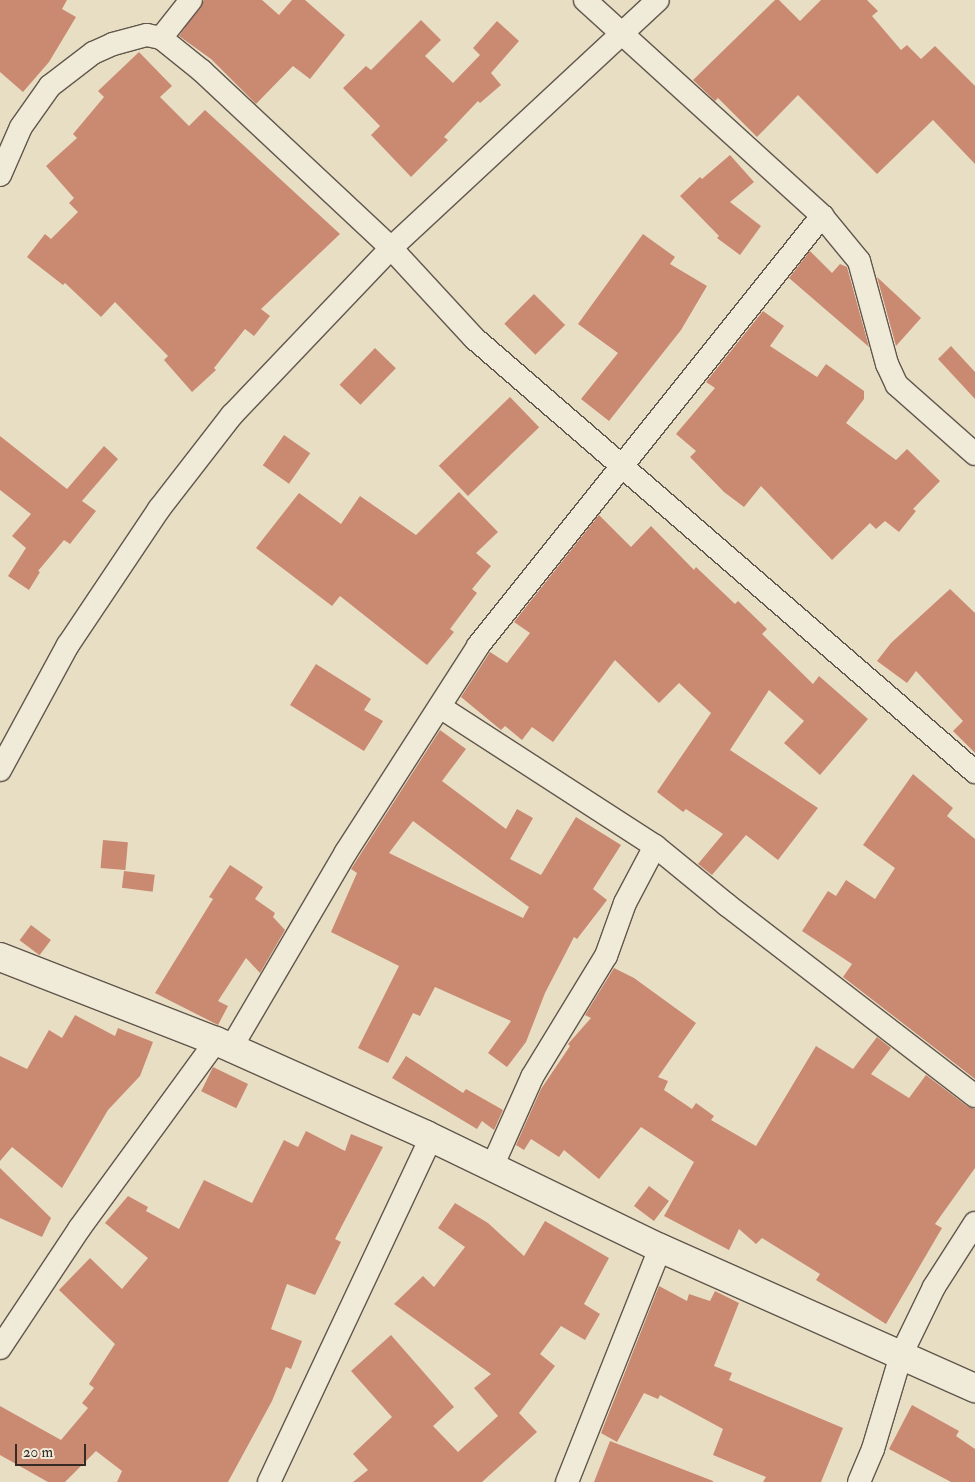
<!DOCTYPE html>
<style>
body{margin:0}
#map{position:relative;width:975px;height:1482px;overflow:hidden;background:#e8dec4;font-family:"IM FELL Double Pica",serif}
div>[style]{position:absolute}
.building>*{inset:0;background:#ca8a72;transform-origin:0 0}
.roads{filter:drop-shadow(1px 0 #62574c) drop-shadow(-1px 0 #62574c) drop-shadow(0 1px #62574c) drop-shadow(0 -1px #62574c)}
.street>*{height:22px;margin:-11px;padding:0 11px;transform-origin:11px;border-radius:11px;background:#f0ead9}
.secondary>*{height:28px;margin:-14px;padding:0 14px;transform-origin:14px;border-radius:14px;background:#f0ead9}
span{translate:-50% -50%;white-space:nowrap;text-align:center;line-height:1.15;-webkit-text-stroke:4px #f0ead9;paint-order:stroke}
.scale{position:absolute;left:15px;top:1444px;width:71px;height:22px;box-sizing:border-box;border:2px solid #362a24;border-top:0;padding-left:6px;font-size:15px;line-height:18px;white-space:nowrap;color:#362a24;-webkit-text-stroke:4px #f0ead9;paint-order:stroke}
</style>
<div id="map">
<div class="building">
<div style="clip-path:polygon(0 0,67px 0,62px 9px,76px 17px,49px 62px,23px 92px,0 72px)"></div>
<div style="clip-path:polygon(204px 0,262px 0,279px 15px,292px 0,305px 0,345px 35px,310px 79px,293px 66px,256px 104px,211px 59px,179px 36px)"></div>
<div style="clip-path:polygon(775px 0,779px 0,800px 21px,821px 0,867px 0,878px 11px,872px 16px,901px 50px,907px 45px,921px 59px,935px 46px,975px 86px,975px 164px,933px 120px,877px 174px,798px 95px,757px 137px,718px 98px,715px 101px,693px 80px)"></div>
<div style="clip-path:polygon(421px 20px,441px 40px,425px 56px,453px 83px,480px 55px,473px 48px,497px 21px,519px 41px,491px 73px,501px 85px,480px 103px,478px 101px,444px 137px,448px 140px,411px 177px,371px 135px,380px 126px,343px 88px,366px 66px,371px 70px)"></div>
<div style="clip-path:polygon(139px 52px,172px 86px,160px 97px,189px 126px,205px 110px,340px 234px,261px 309px,270px 316px,254px 336px,245px 329px,214px 368px,216px 370px,192px 392px,164px 360px,168px 356px,115px 302px,101px 317px,65px 283px,63px 285px,27px 257px,45px 234px,51px 239px,78px 212px,69px 203px,74px 198px,46px 166px,77px 138px,73px 134px,104px 97px,98px 91px)"></div>
<div style="clip-path:polygon(730px 155px,754px 182px,730px 202px,761px 226px,740px 255px,717px 238px,719px 236px,680px 196px,700px 177px,702px 179px)"></div>
<div style="clip-path:polygon(643px 234px,675px 257px,670px 264px,707px 286px,681px 330px,609px 421px,581px 399px,618px 353px,578px 324px)"></div>
<div style="clip-path:polygon(810px 251px,832px 273px,840px 264px,847px 267px,869px 347px,789px 278px)"></div>
<div style="clip-path:polygon(877px 277px,921px 318px,896px 346px)"></div>
<div style="left:534px;top:294px;width:44px;height:42px;rotate:45deg"></div>
<div style="clip-path:polygon(763px 311px,784px 326px,770px 346px,817px 377px,826px 364px,864px 391px,864px 399px,846px 423px,896px 460px,907px 449px,940px 481px,913px 509px,916px 511px,899px 532px,885px 521px,876px 529px,870px 523px,832px 560px,761px 486px,744px 507px,724px 492px,690px 457px,696px 451px,676px 434px,715px 388px,706px 382px)"></div>
<div style="clip-path:polygon(951px 346px,975px 372px,975px 399px,938px 359px)"></div>
<div style="left:375px;top:348px;width:29px;height:51px;rotate:44deg"></div>
<div style="left:510px;top:397px;width:42px;height:99px;rotate:46deg"></div>
<div style="left:284px;top:435px;width:32px;height:37px;rotate:35deg"></div>
<div style="clip-path:polygon(0 436px,67px 489px,104px 446px,118px 459px,82px 501px,96px 511px,70px 544px,64px 540px,38px 571px,40px 572px,29px 590px,8px 576px,26px 548px,12px 536px,31px 514px,0 490px)"></div>
<div style="clip-path:polygon(459px 492px,498px 532px,476px 553px,491px 566px,472px 589px,477px 593px,450px 629px,454px 632px,427px 665px,340px 596px,332px 606px,256px 548px,299px 493px,341px 524px,360px 496px,416px 535px)"></div>
<div style="clip-path:polygon(599px 515px,631px 547px,651px 526px,694px 570px,696px 567px,735px 604px,738px 601px,767px 629px,762px 634px,813px 684px,819px 676px,868px 719px,820px 775px,784px 743px,804px 721px,769px 690px,730px 750px,818px 808px,778px 860px,746px 835px,712px 875px,698px 864px,723px 834px,686px 809px,683px 812px,657px 792px,711px 713px,679px 683px,659px 703px,615px 660px,553px 742px,532px 727px,522px 740px,505px 726px,501px 730px,461px 697px,490px 652px,507px 663px,530px 633px,514px 622px)"></div>
<div style="clip-path:polygon(950px 589px,975px 613px,975px 753px,953px 731px,963px 721px,916px 671px,907px 683px,877px 661px,891px 643px)"></div>
<div style="clip-path:polygon(316px 664px,371px 699px,364px 710px,383px 721px,364px 751px,290px 705px)"></div>
<div style="clip-path:polygon(evenodd,440px 730px,466px 749px,442px 781px,506px 829px,517px 809px,533px 818px,510px 859px,541px 875px,576px 817px,621px 845px,593px 889px,607px 900px,577px 939px,574px 937px,545px 993px,526px 1042px,507px 1067px,488px 1053px,511px 1021px,435px 987px,420px 1016px,413px 1013px,388px 1063px,358px 1048px,399px 966px,331px 932px,357px 873px,351px 869px,440px 730px,413px 821px,529px 907px,523px 918px,389px 853px,413px 821px)"></div>
<div style="clip-path:polygon(913px 774px,953px 808px,947px 816px,975px 839px,975px 1079px,843px 977px,852px 964px,802px 931px,828px 891px,836px 896px,846px 880px,875px 899px,895px 868px,863px 845px)"></div>
<div style="left:103px;top:840px;width:25px;height:28px;rotate:5deg"></div>
<div style="clip-path:polygon(230px 865px,263px 887px,255px 899px,275px 913px,273px 917px,285px 930px,260px 973px,246px 958px,218px 1001px,228px 1006px,218px 1025px,155px 993px,213px 899px,209px 897px)"></div>
<div style="left:124px;top:871px;width:31px;height:17px;rotate:7deg"></div>
<div style="left:31px;top:925px;width:25px;height:19px;rotate:37deg"></div>
<div style="clip-path:polygon(614px 968px,634px 978px,696px 1023px,658px 1077px,668px 1081px,664px 1090px,692px 1109px,696px 1103px,714px 1116px,711px 1120px,756px 1146px,816px 1046px,853px 1069px,877px 1037px,891px 1048px,871px 1074px,909px 1098px,926px 1075px,967px 1106px,975px 1109px,975px 1168px,935px 1224px,942px 1228px,886px 1324px,816px 1280px,820px 1274px,762px 1238px,756px 1244px,739px 1229px,729px 1250px,664px 1216px,694px 1162px,641px 1127px,599px 1179px,564px 1150px,559px 1157px,531px 1139px,524px 1150px,516px 1145px,541px 1089px,570px 1046px,568px 1044px,591px 1018px,585px 1015px)"></div>
<div style="clip-path:polygon(75px 1015px,115px 1036px,118px 1028px,153px 1042px,140px 1076px,108px 1110px,62px 1188px,12px 1147px,0 1161px,0 1056px,27px 1069px,49px 1030px,62px 1038px)"></div>
<div style="clip-path:polygon(406px 1056px,463px 1093px,466px 1089px,503px 1110px,494px 1130px,482px 1121px,477px 1129px,392px 1078px)"></div>
<div style="left:213px;top:1067px;width:39px;height:27px;rotate:26deg"></div>
<div style="clip-path:polygon(306px 1131px,345px 1151px,351px 1134px,383px 1147px,335px 1239px,341px 1242px,315px 1295px,287px 1284px,271px 1329px,302px 1341px,291px 1369px,286px 1367px,272px 1401px,228px 1482px,117px 1482px,122px 1471px,96px 1451px,65px 1482px,48px 1482px,0 1455px,0 1406px,61px 1440px,88px 1408px,82px 1403px,94px 1388px,89px 1384px,115px 1344px,59px 1290px,90px 1258px,122px 1289px,148px 1258px,105px 1223px,128px 1196px,148px 1207px,146px 1211px,179px 1229px,204px 1180px,252px 1203px,284px 1140px,298px 1147px)"></div>
<div style="clip-path:polygon(0 1168px,51px 1218px,42px 1237px,0 1218px)"></div>
<div style="left:649px;top:1186px;width:25px;height:25px;rotate:37deg"></div>
<div style="clip-path:polygon(455px 1203px,488px 1223px,524px 1256px,545px 1221px,609px 1258px,584px 1304px,600px 1314px,585px 1340px,561px 1326px,540px 1354px,555px 1366px,519px 1413px,537px 1432px,482px 1482px,353px 1482px,368px 1470px,353px 1454px,392px 1417px,351px 1371px,391px 1335px,454px 1407px,433px 1426px,458px 1452px,498px 1416px,474px 1388px,491px 1374px,394px 1304px,423px 1276px,434px 1287px,465px 1247px,438px 1228px)"></div>
<div style="clip-path:polygon(659px 1286px,687px 1301px,689px 1294px,710px 1301px,715px 1291px,739px 1303px,714px 1366px,732px 1373px,729px 1380px,843px 1428px,821px 1482px,763px 1482px,766px 1477px,713px 1455px,723px 1429px,660px 1395px,658px 1399px,644px 1393px,617px 1442px,601px 1433px)"></div>
<div style="clip-path:polygon(912px 1405px,959px 1431px,956px 1436px,975px 1449px,975px 1482px,951px 1482px,889px 1449px)"></div>
<div style="clip-path:polygon(610px 1441px,713px 1481px,713px 1482px,594px 1482px)"></div>
</div>
<div class="roads">
<div class="street">
<div style="left:585px;top:0;width:321px;rotate:42.3deg"></div>
<div style="left:161px;top:38px;width:48px;rotate:-51.7deg"></div>
<div style="left:0;top:175px;width:52px;rotate:-66.4deg"></div>
<div style="left:21px;top:127px;width:50px;rotate:-54.7deg"></div>
<div style="left:50px;top:86px;width:54px;rotate:-37.5deg"></div>
<div style="left:93px;top:53px;width:22px;rotate:-24deg"></div>
<div style="left:113px;top:44px;width:35px;rotate:-15deg"></div>
<div style="left:147px;top:35px;width:14px;rotate:12deg"></div>
<div style="left:161px;top:38px;width:53px;rotate:38.8deg"></div>
<div style="left:202px;top:71px;width:259px;rotate:43.1deg"></div>
<div style="left:391px;top:248px;width:122px;rotate:47.3deg"></div>
<div style="left:474px;top:338px;width:663px;rotate:40.9deg"></div>
<div style="left:440px;top:707px;width:256px;rotate:32.9deg"></div>
<div style="left:655px;top:846px;width:93px;rotate:39.3deg"></div>
<div style="left:727px;top:905px;width:313px;rotate:37.6deg"></div>
<div style="left:0;top:770px;width:142px;rotate:-61.5deg"></div>
<div style="left:68px;top:645px;width:164px;rotate:-56.2deg"></div>
<div style="left:159px;top:509px;width:119px;rotate:-52.2deg"></div>
<div style="left:232px;top:415px;width:231px;rotate:-46.4deg"></div>
<div style="left:391px;top:248px;width:364px;rotate:-42.9deg"></div>
<div style="left:231px;top:1048px;width:227px;rotate:-59.6deg"></div>
<div style="left:346px;top:852px;width:245px;rotate:-57.3deg"></div>
<div style="left:478px;top:646px;width:551px;rotate:-51.34deg"></div>
<div style="left:822px;top:216px;width:58px;rotate:50.6deg"></div>
<div style="left:859px;top:261px;width:107px;rotate:74.8deg"></div>
<div style="left:887px;top:364px;width:23px;rotate:65deg"></div>
<div style="left:897px;top:385px;width:104px;rotate:41.5deg"></div>
<div style="left:492px;top:1167px;width:98px;rotate:-66deg"></div>
<div style="left:532px;top:1077px;width:142px;rotate:-58.6deg"></div>
<div style="left:606px;top:956px;width:56px;rotate:-70.3deg"></div>
<div style="left:625px;top:903px;width:64px;rotate:-62.2deg"></div>
<div style="left:0;top:1348px;width:143px;rotate:-56.4deg"></div>
<div style="left:79px;top:1229px;width:233px;rotate:-53.9deg"></div>
<div style="left:269px;top:1482px;width:381px;rotate:-64.8deg"></div>
<div style="left:567px;top:1482px;width:252px;rotate:-68.3deg"></div>
<div style="left:859px;top:1482px;width:36px;rotate:-67deg"></div>
<div style="left:873px;top:1449px;width:98px;rotate:-73.4deg"></div>
<div style="left:901px;top:1355px;width:76px;rotate:-64.1deg"></div>
<div style="left:934px;top:1287px;width:76px;rotate:-57.4deg"></div>
</div>
<div class="secondary">
<div style="left:0;top:957px;width:232px;rotate:21.3deg"></div>
<div style="left:216px;top:1041px;width:230px;rotate:24.1deg"></div>
<div style="left:426px;top:1135px;width:260px;rotate:25.8deg"></div>
<div style="left:660px;top:1248px;width:345px;rotate:24deg"></div>
</div>
</div>
<div class="scale">20 m</div>
</div>
